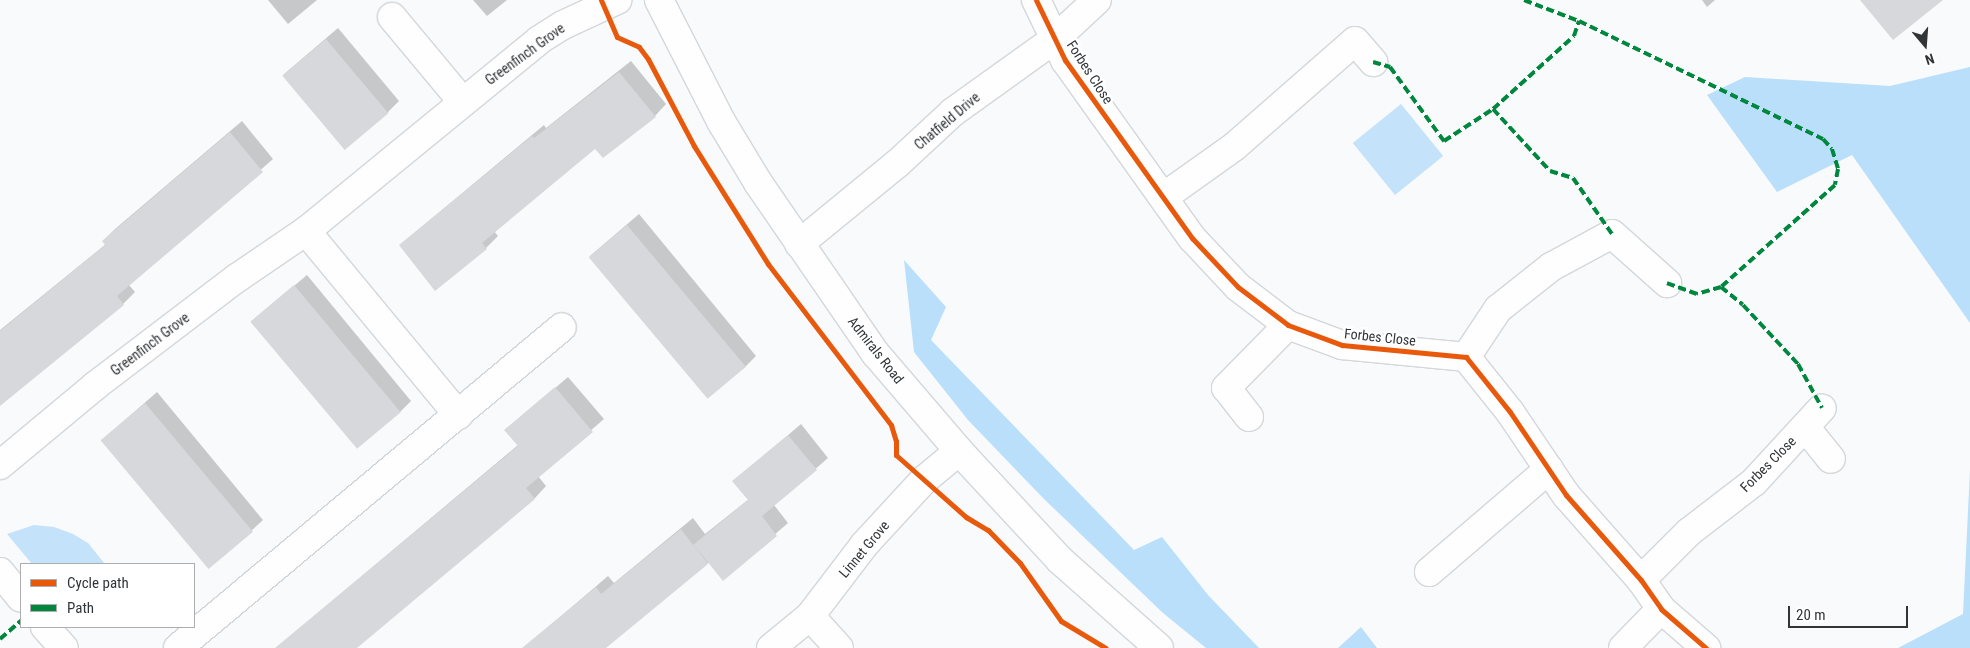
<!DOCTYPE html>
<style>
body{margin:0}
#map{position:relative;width:1970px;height:648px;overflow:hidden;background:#f8fafc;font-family:"Roboto Condensed",sans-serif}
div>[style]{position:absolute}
.green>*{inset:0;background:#c4e2fa;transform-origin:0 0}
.forest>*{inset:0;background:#badffb}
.shadow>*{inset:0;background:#0003}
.building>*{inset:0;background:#d6d8db;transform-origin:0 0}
.roads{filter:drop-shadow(1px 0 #d4d7d9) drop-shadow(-1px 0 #d4d7d9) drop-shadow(0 1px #d4d7d9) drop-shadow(0 -1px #d4d7d9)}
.minor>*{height:28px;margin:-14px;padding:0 14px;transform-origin:14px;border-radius:14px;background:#fefeff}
.tertiary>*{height:28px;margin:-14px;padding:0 14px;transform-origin:14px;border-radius:14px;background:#fefeff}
.quiet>*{height:4px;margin-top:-2px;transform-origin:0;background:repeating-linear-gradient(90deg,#00873e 0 8px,transparent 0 12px)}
.cycleway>*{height:5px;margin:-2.5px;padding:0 2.5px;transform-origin:2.5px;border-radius:2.5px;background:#e8590c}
span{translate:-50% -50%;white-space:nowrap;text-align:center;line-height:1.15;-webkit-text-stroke:5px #fff;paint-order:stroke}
.street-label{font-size:14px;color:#313538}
.legend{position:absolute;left:20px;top:563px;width:175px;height:65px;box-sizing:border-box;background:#fff;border:1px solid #adaeaf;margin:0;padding:6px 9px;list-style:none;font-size:15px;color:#313538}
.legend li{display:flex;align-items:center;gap:10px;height:25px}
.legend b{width:25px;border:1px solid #adaeaf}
.north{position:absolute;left:1900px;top:20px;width:50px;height:50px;-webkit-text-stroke:4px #fff;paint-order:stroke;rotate:162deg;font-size:14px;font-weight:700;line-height:20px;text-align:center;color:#313538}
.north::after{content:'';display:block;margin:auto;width:18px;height:22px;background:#313538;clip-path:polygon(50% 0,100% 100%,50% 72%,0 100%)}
.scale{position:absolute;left:1788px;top:606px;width:120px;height:22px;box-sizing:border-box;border:2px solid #313538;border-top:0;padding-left:6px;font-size:15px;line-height:18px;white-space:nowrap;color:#313538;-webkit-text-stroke:4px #fff;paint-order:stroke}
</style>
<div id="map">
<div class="green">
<div style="left:1401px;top:104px;width:67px;height:62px;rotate:51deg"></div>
<div style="clip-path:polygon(34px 525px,54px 527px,73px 534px,88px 543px,105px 564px,32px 564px,7px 534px)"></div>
</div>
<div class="forest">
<div style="clip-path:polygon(1970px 67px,1970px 323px,1852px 155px,1777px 192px,1707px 95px,1745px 77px,1890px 86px)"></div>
<div style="clip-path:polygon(904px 260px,946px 307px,931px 340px,1134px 550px,1162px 537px,1208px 595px,1259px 648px,1206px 648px,1163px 613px,1044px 499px,968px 420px,914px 352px)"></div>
<div style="clip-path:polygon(1970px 470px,1970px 648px,1898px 648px,1963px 614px)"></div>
<div style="clip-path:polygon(1361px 627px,1377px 648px,1338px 648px)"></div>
</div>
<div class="shadow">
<div style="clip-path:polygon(268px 0,317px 0,288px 24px)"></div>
<div style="clip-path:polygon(473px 0,507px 0,487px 16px)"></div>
<div style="clip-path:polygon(1702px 0,1715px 0,1707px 7px)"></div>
<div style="clip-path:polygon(338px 28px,399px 101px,387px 113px,283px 75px)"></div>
<div style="clip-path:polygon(631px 61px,666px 104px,655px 116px,596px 147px,494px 231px,498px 236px,486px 248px,400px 245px,544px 125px,546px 128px)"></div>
<div style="clip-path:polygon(242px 121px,273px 159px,129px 285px,135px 292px,123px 304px,0 404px,0 330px,106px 244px,103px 241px,115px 229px)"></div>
<div style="clip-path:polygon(639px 214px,756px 356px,744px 368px,590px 256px)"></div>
<div style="clip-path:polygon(307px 275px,411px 401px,399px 413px,251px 322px)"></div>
<div style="clip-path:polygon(568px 377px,604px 419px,538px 476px,546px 486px,535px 498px,355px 648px,276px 648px,518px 445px,506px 430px)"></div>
<div style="clip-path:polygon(157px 392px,263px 520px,251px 531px,102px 440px)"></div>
<div style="clip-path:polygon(801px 424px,828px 458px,774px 505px,788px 523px,723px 579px,709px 562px,605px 648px,525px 647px,608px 576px,614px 583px,693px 518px,705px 534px,749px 499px,734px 481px)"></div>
</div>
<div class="building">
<div style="clip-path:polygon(1860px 0,1943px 0,1893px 40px)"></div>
<div style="left:326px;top:39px;width:97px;height:57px;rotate:50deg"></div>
<div style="clip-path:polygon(619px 72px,656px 117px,603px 158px,595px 149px,482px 243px,487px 249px,435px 291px,399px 245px,532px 136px,534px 138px)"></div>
<div style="clip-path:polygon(230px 132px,263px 172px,117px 296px,124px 305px,0 406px,0 331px,105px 245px,102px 241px)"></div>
<div style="left:627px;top:225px;width:185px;height:50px;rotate:50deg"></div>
<div style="left:294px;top:285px;width:166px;height:57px;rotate:50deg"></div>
<div style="clip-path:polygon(555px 387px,593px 432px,526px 488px,535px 499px,357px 648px,275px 648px,518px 446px,504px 430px)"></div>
<div style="left:145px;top:403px;width:168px;height:58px;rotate:50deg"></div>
<div style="clip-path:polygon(788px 435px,817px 470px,762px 516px,777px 536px,723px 581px,694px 545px,708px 564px,606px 648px,522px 648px,596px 587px,601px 594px,681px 529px,693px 545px,748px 500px,732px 481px)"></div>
</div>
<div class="roads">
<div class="minor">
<div style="left:1036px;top:0;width:67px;rotate:64.2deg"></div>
<div style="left:1065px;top:60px;width:219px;rotate:54.5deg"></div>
<div style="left:1192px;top:238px;width:67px;rotate:46.8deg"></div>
<div style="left:1238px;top:287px;width:63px;rotate:37.2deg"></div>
<div style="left:1288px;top:325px;width:58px;rotate:20.3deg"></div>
<div style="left:1342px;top:345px;width:125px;rotate:5.5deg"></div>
<div style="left:1466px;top:357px;width:70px;rotate:51.3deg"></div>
<div style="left:1510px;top:412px;width:100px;rotate:56deg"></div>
<div style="left:1566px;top:495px;width:113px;rotate:48.6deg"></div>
<div style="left:1641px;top:580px;width:35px;rotate:55deg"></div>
<div style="left:1661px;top:609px;width:60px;rotate:40.9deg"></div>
<div style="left:392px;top:17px;width:109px;rotate:50.2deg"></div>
<div style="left:1165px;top:196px;width:86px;rotate:-35.5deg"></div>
<div style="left:1235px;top:146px;width:159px;rotate:-41.2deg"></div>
<div style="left:1355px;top:41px;width:28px;rotate:49deg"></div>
<div style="left:306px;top:231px;width:239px;rotate:50.4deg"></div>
<div style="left:799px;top:244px;width:128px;rotate:-39.3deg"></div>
<div style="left:898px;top:163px;width:75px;rotate:-42.8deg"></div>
<div style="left:953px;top:112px;width:125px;rotate:-35.6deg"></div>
<div style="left:1055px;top:39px;width:57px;rotate:-42.9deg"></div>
<div style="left:1466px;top:357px;width:58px;rotate:-56.3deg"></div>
<div style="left:1498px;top:309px;width:68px;rotate:-38.4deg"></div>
<div style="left:1551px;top:267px;width:69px;rotate:-28.4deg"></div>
<div style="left:1612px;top:234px;width:74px;rotate:41.7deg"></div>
<div style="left:1249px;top:417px;width:37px;rotate:-128deg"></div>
<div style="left:1226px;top:388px;width:88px;rotate:-45.5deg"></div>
<div style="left:1805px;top:427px;width:41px;rotate:50.9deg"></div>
<div style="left:0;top:465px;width:124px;rotate:-39.7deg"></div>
<div style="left:95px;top:386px;width:178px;rotate:-37.3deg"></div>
<div style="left:237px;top:278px;width:83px;rotate:-34.3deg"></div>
<div style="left:306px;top:231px;width:301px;rotate:-39.3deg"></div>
<div style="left:539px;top:40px;width:28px;rotate:-32deg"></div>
<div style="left:563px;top:25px;width:60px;rotate:-24.8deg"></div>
<div style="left:0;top:572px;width:33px;rotate:51deg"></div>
<div style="left:1429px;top:572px;width:158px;rotate:-40.6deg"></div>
<div style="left:1641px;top:580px;width:68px;rotate:-45deg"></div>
<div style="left:1689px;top:532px;width:82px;rotate:-37.6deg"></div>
<div style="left:1754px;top:482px;width:100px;rotate:-47.4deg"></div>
<div style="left:810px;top:616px;width:43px;rotate:47.8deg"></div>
<div style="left:45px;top:627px;width:28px;rotate:48deg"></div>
<div style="left:178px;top:648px;width:500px;rotate:-39.89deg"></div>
<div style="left:771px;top:648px;width:50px;rotate:-39.4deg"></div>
<div style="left:810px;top:616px;width:89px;rotate:-52.7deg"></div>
<div style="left:864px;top:545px;width:88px;rotate:-47.3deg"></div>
<div style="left:924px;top:480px;width:45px;rotate:-39.6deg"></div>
<div style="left:1623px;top:648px;width:54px;rotate:-45.7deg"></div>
</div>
<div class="tertiary">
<div style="left:659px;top:0;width:138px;rotate:62.9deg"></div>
<div style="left:722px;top:123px;width:71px;rotate:58.8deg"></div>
<div style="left:759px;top:184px;width:206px;rotate:55.5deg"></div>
<div style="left:876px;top:354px;width:128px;rotate:49.4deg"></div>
<div style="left:959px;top:451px;width:149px;rotate:47.2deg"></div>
<div style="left:1060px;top:560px;width:132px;rotate:41.6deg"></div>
</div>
</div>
<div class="quiet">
<div style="left:1524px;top:0;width:59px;rotate:20.9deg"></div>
<div style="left:1579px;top:21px;width:271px;rotate:25.8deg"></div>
<div style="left:1823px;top:139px;width:13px;rotate:48deg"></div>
<div style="left:1832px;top:149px;width:21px;rotate:73deg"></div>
<div style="left:1838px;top:169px;width:16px;rotate:101deg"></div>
<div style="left:1835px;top:185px;width:153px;rotate:138.2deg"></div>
<div style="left:1721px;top:287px;width:25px;rotate:164deg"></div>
<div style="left:1697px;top:294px;width:32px;rotate:-160deg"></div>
<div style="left:1373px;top:62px;width:18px;rotate:16deg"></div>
<div style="left:1390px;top:67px;width:92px;rotate:53.9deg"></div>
<div style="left:1444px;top:141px;width:59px;rotate:-33.1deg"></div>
<div style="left:1493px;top:109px;width:84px;rotate:47.4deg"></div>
<div style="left:1550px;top:171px;width:24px;rotate:17deg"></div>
<div style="left:1573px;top:178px;width:68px;rotate:55.1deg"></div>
<div style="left:1493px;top:109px;width:109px;rotate:-42deg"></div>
<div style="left:1574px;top:36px;width:16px;rotate:-72deg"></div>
<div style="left:1721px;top:287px;width:28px;rotate:39deg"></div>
<div style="left:1743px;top:305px;width:81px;rotate:47deg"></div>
<div style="left:1798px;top:364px;width:50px;rotate:61.4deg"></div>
<div style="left:0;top:639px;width:28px;rotate:-41deg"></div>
</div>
<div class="cycleway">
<div style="left:601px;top:0;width:40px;rotate:66.6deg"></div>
<div style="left:617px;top:37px;width:24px;rotate:24deg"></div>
<div style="left:639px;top:47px;width:15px;rotate:53deg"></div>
<div style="left:648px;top:59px;width:98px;rotate:62.1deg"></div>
<div style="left:694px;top:146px;width:139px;rotate:57.9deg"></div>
<div style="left:768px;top:264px;width:203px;rotate:52.6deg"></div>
<div style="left:891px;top:425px;width:17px;rotate:73deg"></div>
<div style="left:896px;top:441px;width:14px;rotate:90deg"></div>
<div style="left:896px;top:455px;width:94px;rotate:41.5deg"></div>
<div style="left:966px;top:517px;width:26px;rotate:31deg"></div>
<div style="left:988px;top:530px;width:46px;rotate:45.9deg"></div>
<div style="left:1020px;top:563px;width:71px;rotate:54.7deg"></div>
<div style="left:1061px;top:621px;width:52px;rotate:31deg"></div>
<div style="left:1036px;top:0;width:67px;rotate:64.2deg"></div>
<div style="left:1065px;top:60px;width:219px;rotate:54.5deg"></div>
<div style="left:1192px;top:238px;width:67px;rotate:46.8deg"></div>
<div style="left:1238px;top:287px;width:63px;rotate:37.2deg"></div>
<div style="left:1288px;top:325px;width:58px;rotate:20.3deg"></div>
<div style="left:1342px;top:345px;width:125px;rotate:5.5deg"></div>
<div style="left:1466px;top:357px;width:70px;rotate:51.3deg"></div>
<div style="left:1510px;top:412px;width:100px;rotate:56deg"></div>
<div style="left:1566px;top:495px;width:113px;rotate:48.6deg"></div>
<div style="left:1641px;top:580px;width:35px;rotate:55deg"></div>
<div style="left:1661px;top:609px;width:60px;rotate:40.9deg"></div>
</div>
<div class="street-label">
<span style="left:525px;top:54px;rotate:-36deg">Greenfinch Grove</span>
<span style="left:1090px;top:72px;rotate:57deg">Forbes Close</span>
<span style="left:947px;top:121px;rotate:-40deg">Chatfield Drive</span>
<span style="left:1380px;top:337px;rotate:6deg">Forbes Close</span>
<span style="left:150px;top:344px;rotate:-37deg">Greenfinch Grove</span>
<span style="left:876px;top:350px;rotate:52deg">Admirals Road</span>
<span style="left:1768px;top:464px;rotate:-45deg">Forbes Close</span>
<span style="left:864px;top:549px;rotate:-50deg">Linnet Grove</span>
</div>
<ul class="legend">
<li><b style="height:6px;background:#e8590c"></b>Cycle path</li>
<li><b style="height:6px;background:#00873e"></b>Path</li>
</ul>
<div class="north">N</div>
<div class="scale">20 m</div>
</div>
